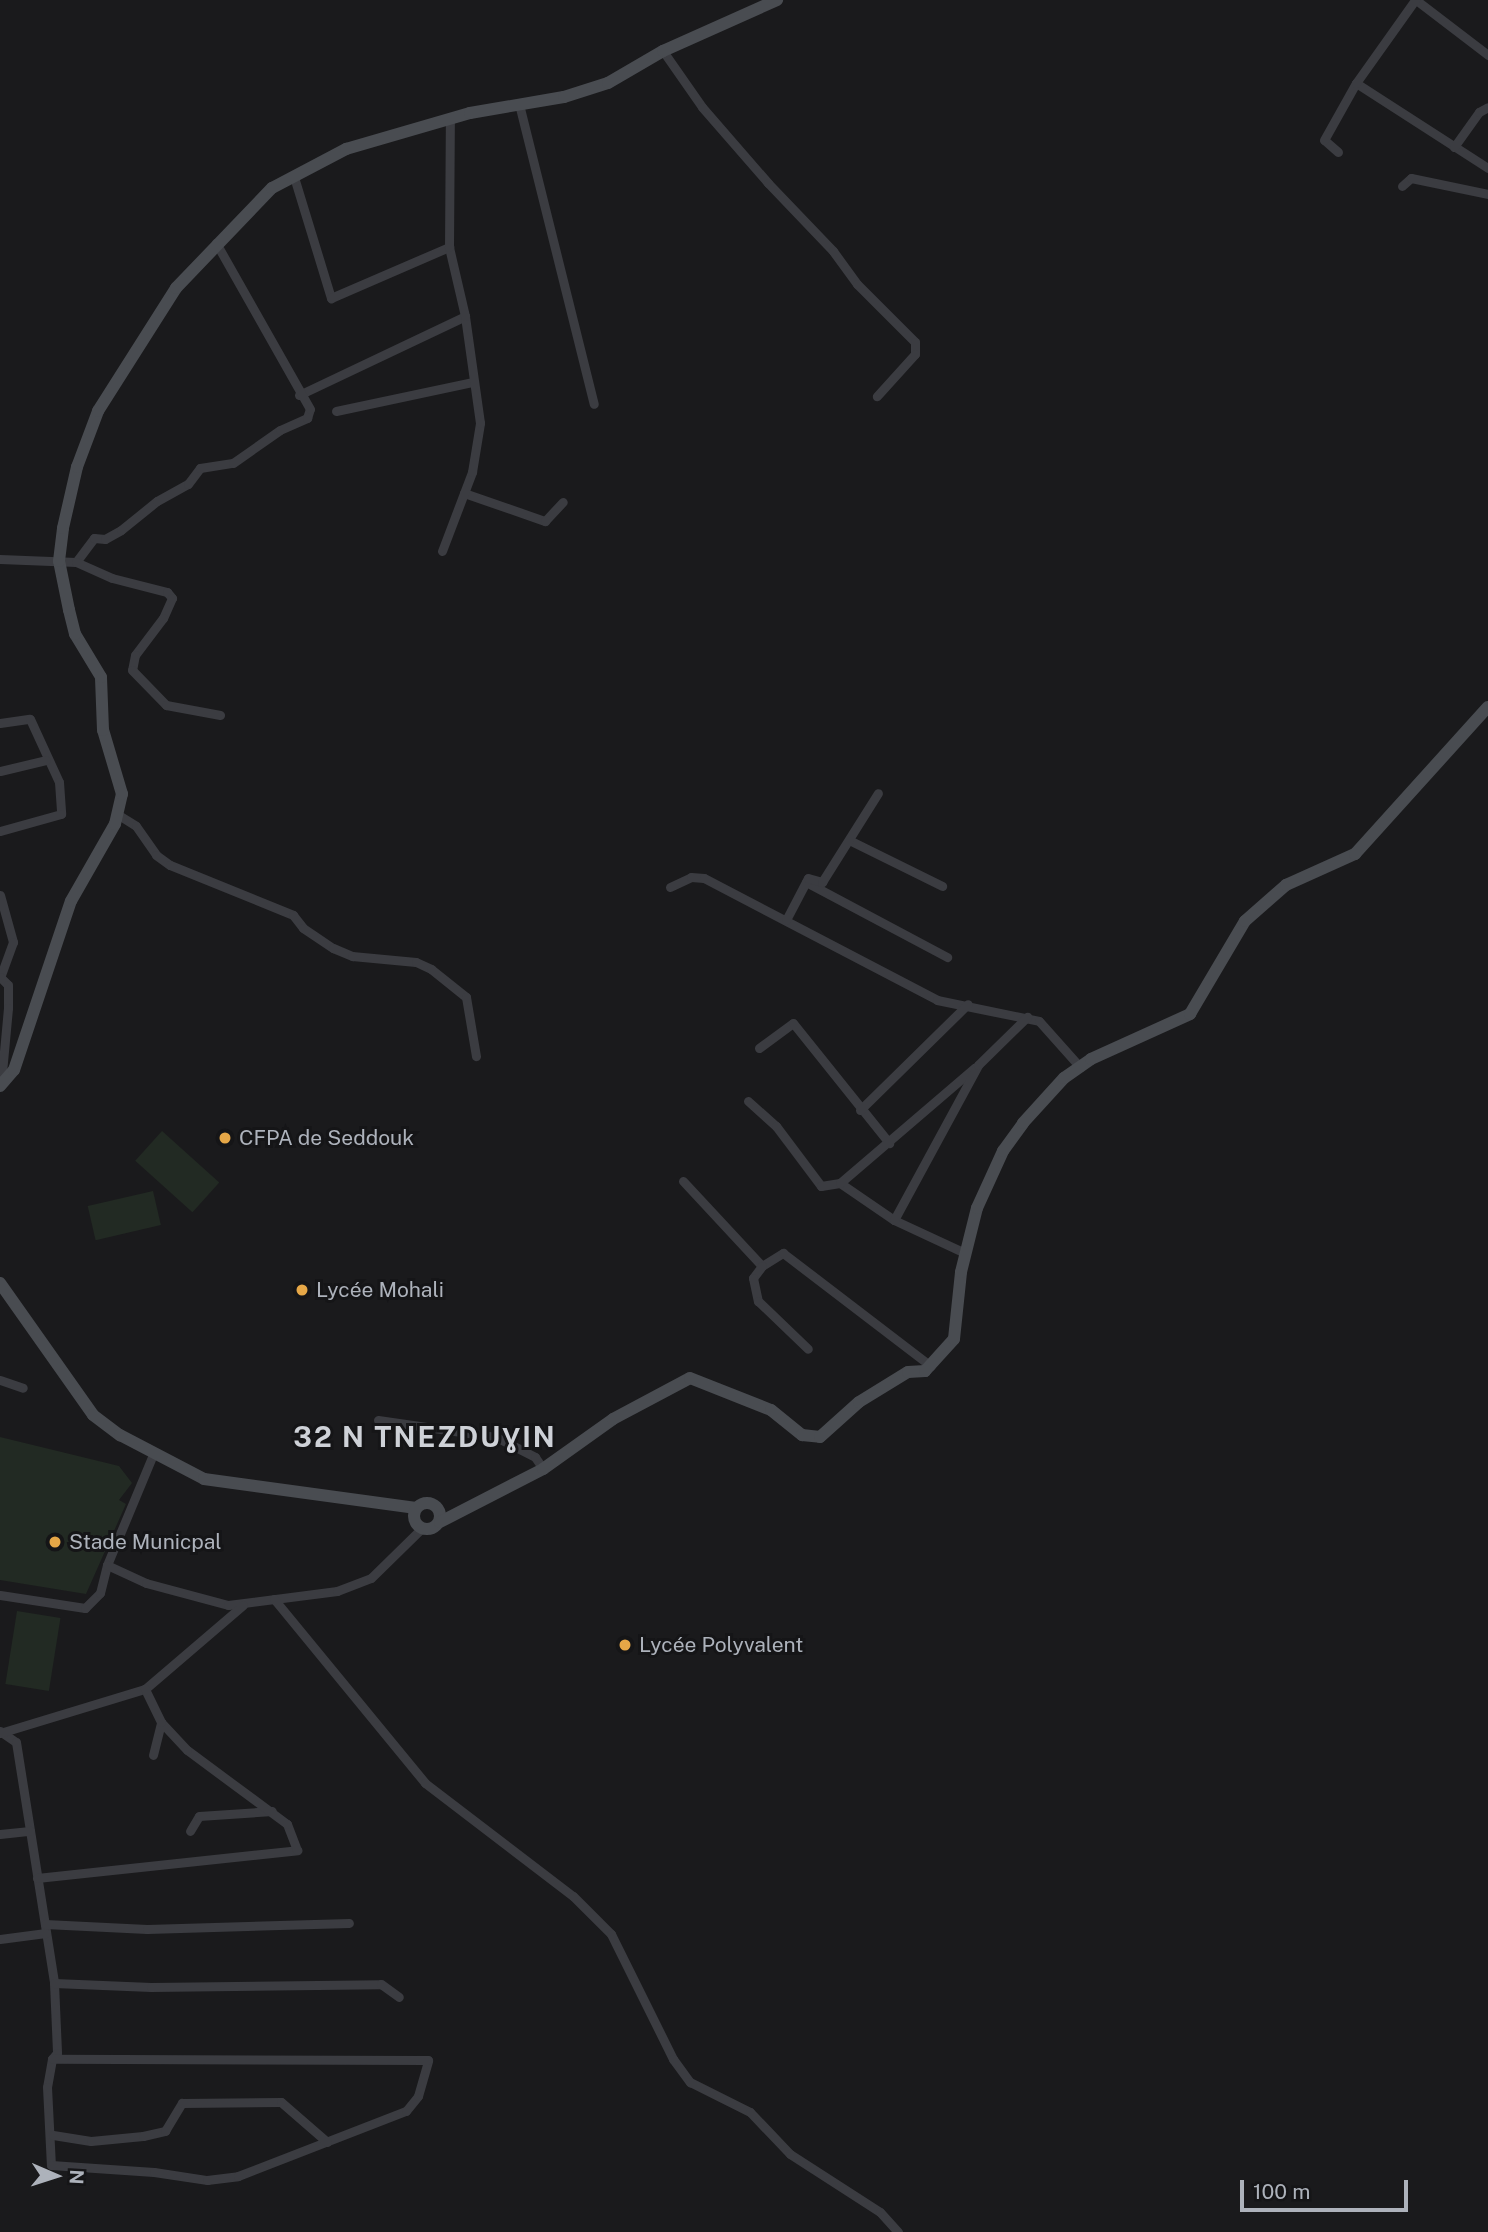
<!DOCTYPE html>
<meta charset="utf-8">
<style>
body{margin:0}
#map{position:relative;width:1488px;height:2232px;overflow:hidden;background:#1a1a1c;font-family:"Public Sans",sans-serif}
div>[style]{position:absolute}
.green>*{inset:0;background:#222a23;transform-origin:0 0}
.street>*{height:9px;margin:-4.5px;padding:0 4.5px;transform-origin:4.5px;border-radius:4.5px;background:#3b3c41}
.secondary>*{height:12px;margin:-6px;padding:0 6px;transform-origin:6px;border-radius:6px;background:#494c51}
.secondary>.ring{margin:-6px;padding:0;box-sizing:content-box;background:none;border:12px solid #494c51;border-radius:50%}
.dots>*{width:19px;height:19px;translate:-50% -50%;box-sizing:border-box;border:4px solid #151517;border-radius:50%}
span{translate:-50% -50%;white-space:nowrap;text-align:center;line-height:1.15;-webkit-text-stroke:6px #151517;paint-order:stroke}
.poi-label{font-size:21px;color:#adb2bb}
.left{translate:0 -50%;text-align:left}
.district-label{font-size:28px;color:#ced1d7;font-weight:700;letter-spacing:2px}
.north{position:absolute;left:21px;top:2141px;width:70px;height:70px;-webkit-text-stroke:5px #151517;paint-order:stroke;rotate:93deg;font-size:19px;font-weight:700;line-height:28px;text-align:center;color:#adb2bb}
.north::after{content:'';display:block;margin:auto;width:24px;height:32px;background:#adb2bb;clip-path:polygon(50% 0,100% 100%,50% 72%,0 100%)}
.scale{position:absolute;left:1240px;top:2180px;width:168px;height:32px;box-sizing:border-box;border:4px solid #adb2bb;border-top:0;padding-left:9px;font-size:21px;line-height:24px;white-space:nowrap;color:#adb2bb;-webkit-text-stroke:5px #151517;paint-order:stroke}
</style>
<div id="map">
<div class="green">
<div style="left:162px;top:1131px;width:77px;height:40px;rotate:42deg"></div>
<div style="left:153px;top:1191px;width:35px;height:67px;rotate:77deg"></div>
<div style="clip-path:polygon(0 1437px,119px 1466px,132px 1483px,119px 1500px,126px 1504px,86px 1594px,0 1580px)"></div>
<div style="left:17px;top:1611px;width:44px;height:74px;rotate:9deg"></div>
</div>
<div class="street">
<div style="left:1416px;top:0;width:91px;rotate:37.4deg"></div>
<div style="left:663px;top:51px;width:68px;rotate:55.1deg"></div>
<div style="left:702px;top:107px;width:101px;rotate:49deg"></div>
<div style="left:768px;top:183px;width:94px;rotate:46.3deg"></div>
<div style="left:833px;top:251px;width:41px;rotate:54deg"></div>
<div style="left:857px;top:284px;width:82px;rotate:45deg"></div>
<div style="left:915px;top:342px;width:12px;rotate:90deg"></div>
<div style="left:915px;top:354px;width:57px;rotate:132.1deg"></div>
<div style="left:1356px;top:83px;width:157px;rotate:32.8deg"></div>
<div style="left:519px;top:104px;width:309px;rotate:76deg"></div>
<div style="left:1454px;top:147px;width:43px;rotate:-54.5deg"></div>
<div style="left:1479px;top:112px;width:10px;rotate:-29deg"></div>
<div style="left:1338px;top:152px;width:18px;rotate:-139deg"></div>
<div style="left:1324px;top:140px;width:65px;rotate:-60.7deg"></div>
<div style="left:1356px;top:83px;width:102px;rotate:-54.6deg"></div>
<div style="left:294px;top:177px;width:127px;rotate:73deg"></div>
<div style="left:331px;top:298px;width:129px;rotate:-23.4deg"></div>
<div style="left:1402px;top:186px;width:12px;rotate:-42deg"></div>
<div style="left:1411px;top:178px;width:79px;rotate:11.7deg"></div>
<div style="left:299px;top:395px;width:184px;rotate:-25.4deg"></div>
<div style="left:336px;top:411px;width:139px;rotate:-12deg"></div>
<div style="left:464px;top:493px;width:86px;rotate:19.1deg"></div>
<div style="left:545px;top:521px;width:26px;rotate:-47deg"></div>
<div style="left:442px;top:551px;width:85px;rotate:-69.2deg"></div>
<div style="left:472px;top:472px;width:50px;rotate:-80.7deg"></div>
<div style="left:480px;top:423px;width:108px;rotate:-98deg"></div>
<div style="left:465px;top:316px;width:71px;rotate:-103.1deg"></div>
<div style="left:449px;top:247px;width:130px;rotate:-89.6deg"></div>
<div style="left:0;top:559px;width:76px;rotate:2.3deg"></div>
<div style="left:76px;top:562px;width:30px;rotate:-53deg"></div>
<div style="left:94px;top:538px;width:11px;rotate:5deg"></div>
<div style="left:105px;top:539px;width:18px;rotate:-29deg"></div>
<div style="left:121px;top:530px;width:46px;rotate:-38.9deg"></div>
<div style="left:157px;top:501px;width:35px;rotate:-29deg"></div>
<div style="left:188px;top:484px;width:20px;rotate:-53deg"></div>
<div style="left:200px;top:468px;width:33px;rotate:-9deg"></div>
<div style="left:233px;top:463px;width:57px;rotate:-35.1deg"></div>
<div style="left:280px;top:430px;width:30px;rotate:-24deg"></div>
<div style="left:307px;top:418px;width:9px;rotate:-72deg"></div>
<div style="left:310px;top:409px;width:191px;rotate:-119.5deg"></div>
<div style="left:76px;top:562px;width:39px;rotate:24deg"></div>
<div style="left:112px;top:578px;width:57px;rotate:14.3deg"></div>
<div style="left:167px;top:592px;width:8px;rotate:50deg"></div>
<div style="left:172px;top:598px;width:22px;rotate:114deg"></div>
<div style="left:163px;top:618px;width:46px;rotate:127.1deg"></div>
<div style="left:135px;top:655px;width:15px;rotate:101deg"></div>
<div style="left:132px;top:670px;width:49px;rotate:45.8deg"></div>
<div style="left:166px;top:705px;width:55px;rotate:10.5deg"></div>
<div style="left:0;top:723px;width:30px;rotate:-8deg"></div>
<div style="left:30px;top:719px;width:69px;rotate:65.3deg"></div>
<div style="left:59px;top:782px;width:32px;rotate:86deg"></div>
<div style="left:61px;top:814px;width:63px;rotate:164.4deg"></div>
<div style="left:0;top:771px;width:47px;rotate:-13.4deg"></div>
<div style="left:117px;top:814px;width:22px;rotate:32deg"></div>
<div style="left:136px;top:826px;width:35px;rotate:55deg"></div>
<div style="left:156px;top:855px;width:17px;rotate:36deg"></div>
<div style="left:170px;top:865px;width:133px;rotate:22.1deg"></div>
<div style="left:293px;top:915px;width:16px;rotate:52deg"></div>
<div style="left:303px;top:928px;width:36px;rotate:34deg"></div>
<div style="left:333px;top:948px;width:21px;rotate:23deg"></div>
<div style="left:352px;top:956px;width:64px;rotate:5.4deg"></div>
<div style="left:416px;top:962px;width:17px;rotate:25deg"></div>
<div style="left:431px;top:969px;width:45px;rotate:38.7deg"></div>
<div style="left:466px;top:997px;width:60px;rotate:80.4deg"></div>
<div style="left:849px;top:840px;width:104px;rotate:26.3deg"></div>
<div style="left:806px;top:882px;width:160px;rotate:28deg"></div>
<div style="left:670px;top:887px;width:23px;rotate:-25deg"></div>
<div style="left:691px;top:877px;width:13px;rotate:4deg"></div>
<div style="left:704px;top:878px;width:263px;rotate:27.6deg"></div>
<div style="left:937px;top:1000px;width:104px;rotate:11.6deg"></div>
<div style="left:1039px;top:1021px;width:62px;rotate:48.3deg"></div>
<div style="left:0;top:895px;width:49px;rotate:74.5deg"></div>
<div style="left:13px;top:942px;width:37px;rotate:110deg"></div>
<div style="left:786px;top:920px;width:47px;rotate:-62.4deg"></div>
<div style="left:808px;top:878px;width:15px;rotate:16deg"></div>
<div style="left:822px;top:882px;width:105px;rotate:-57.8deg"></div>
<div style="left:0;top:977px;width:11px;rotate:45deg"></div>
<div style="left:8px;top:985px;width:23px;rotate:90deg"></div>
<div style="left:8px;top:1008px;width:76px;rotate:95.3deg"></div>
<div style="left:759px;top:1048px;width:42px;rotate:-36.3deg"></div>
<div style="left:793px;top:1023px;width:154px;rotate:51.3deg"></div>
<div style="left:748px;top:1101px;width:38px;rotate:42deg"></div>
<div style="left:776px;top:1126px;width:75px;rotate:53.1deg"></div>
<div style="left:821px;top:1186px;width:19px;rotate:-9deg"></div>
<div style="left:840px;top:1183px;width:65px;rotate:34.4deg"></div>
<div style="left:894px;top:1220px;width:78px;rotate:24.9deg"></div>
<div style="left:860px;top:1110px;width:151px;rotate:-44.5deg"></div>
<div style="left:683px;top:1181px;width:116px;rotate:47.1deg"></div>
<div style="left:762px;top:1266px;width:25px;rotate:-32deg"></div>
<div style="left:783px;top:1253px;width:186px;rotate:37.4deg"></div>
<div style="left:840px;top:1183px;width:177px;rotate:-40.6deg"></div>
<div style="left:894px;top:1220px;width:176px;rotate:-61.5deg"></div>
<div style="left:978px;top:1065px;width:69px;rotate:-44.4deg"></div>
<div style="left:762px;top:1266px;width:15px;rotate:127deg"></div>
<div style="left:753px;top:1278px;width:24px;rotate:78deg"></div>
<div style="left:758px;top:1301px;width:69px;rotate:43.8deg"></div>
<div style="left:0;top:1380px;width:24px;rotate:19deg"></div>
<div style="left:378px;top:1420px;width:119px;rotate:8.2deg"></div>
<div style="left:496px;top:1437px;width:44px;rotate:27.1deg"></div>
<div style="left:535px;top:1457px;width:14px;rotate:56deg"></div>
<div style="left:107px;top:1565px;width:122px;rotate:-67.4deg"></div>
<div style="left:0;top:1595px;width:86px;rotate:8.7deg"></div>
<div style="left:85px;top:1608px;width:21px;rotate:-45deg"></div>
<div style="left:100px;top:1593px;width:29px;rotate:-76deg"></div>
<div style="left:107px;top:1565px;width:43px;rotate:24.8deg"></div>
<div style="left:146px;top:1583px;width:85px;rotate:15deg"></div>
<div style="left:228px;top:1605px;width:110px;rotate:-7.3deg"></div>
<div style="left:337px;top:1591px;width:36px;rotate:-21deg"></div>
<div style="left:371px;top:1578px;width:71px;rotate:-44.4deg"></div>
<div style="left:274px;top:1599px;width:238px;rotate:50.6deg"></div>
<div style="left:425px;top:1783px;width:186px;rotate:37.4deg"></div>
<div style="left:573px;top:1896px;width:54px;rotate:45deg"></div>
<div style="left:611px;top:1934px;width:140px;rotate:63.6deg"></div>
<div style="left:673px;top:2059px;width:29px;rotate:54deg"></div>
<div style="left:690px;top:2082px;width:67px;rotate:26.6deg"></div>
<div style="left:750px;top:2112px;width:58px;rotate:46.4deg"></div>
<div style="left:790px;top:2154px;width:107px;rotate:32.8deg"></div>
<div style="left:880px;top:2212px;width:27px;rotate:48deg"></div>
<div style="left:0;top:1731px;width:19px;rotate:35deg"></div>
<div style="left:16px;top:1742px;width:244px;rotate:81deg"></div>
<div style="left:54px;top:1983px;width:70px;rotate:87.5deg"></div>
<div style="left:57px;top:2053px;width:8px;rotate:130deg"></div>
<div style="left:52px;top:2059px;width:28px;rotate:100deg"></div>
<div style="left:47px;top:2087px;width:78px;rotate:87.1deg"></div>
<div style="left:51px;top:2165px;width:103px;rotate:3.9deg"></div>
<div style="left:154px;top:2172px;width:54px;rotate:8.6deg"></div>
<div style="left:207px;top:2180px;width:31px;rotate:-7deg"></div>
<div style="left:238px;top:2176px;width:180px;rotate:-21.2deg"></div>
<div style="left:406px;top:2111px;width:19px;rotate:-51deg"></div>
<div style="left:418px;top:2096px;width:37px;rotate:-74deg"></div>
<div style="left:428px;top:2060px;width:376px;rotate:-179.8deg"></div>
<div style="left:0;top:1733px;width:152px;rotate:-16.9deg"></div>
<div style="left:145px;top:1689px;width:129px;rotate:-40.6deg"></div>
<div style="left:153px;top:1755px;width:34px;rotate:-76deg"></div>
<div style="left:190px;top:1831px;width:17px;rotate:-59deg"></div>
<div style="left:199px;top:1816px;width:73px;rotate:-3.9deg"></div>
<div style="left:0;top:1834px;width:30px;rotate:-6deg"></div>
<div style="left:37px;top:1878px;width:262px;rotate:-6.1deg"></div>
<div style="left:297px;top:1850px;width:28px;rotate:-111deg"></div>
<div style="left:287px;top:1824px;width:124px;rotate:-143.5deg"></div>
<div style="left:187px;top:1750px;width:38px;rotate:-133deg"></div>
<div style="left:161px;top:1722px;width:37px;rotate:-116deg"></div>
<div style="left:45px;top:1924px;width:102px;rotate:2.8deg"></div>
<div style="left:147px;top:1929px;width:202px;rotate:-1.7deg"></div>
<div style="left:0;top:1939px;width:46px;rotate:-7.4deg"></div>
<div style="left:54px;top:1983px;width:97px;rotate:2.4deg"></div>
<div style="left:151px;top:1987px;width:230px;rotate:-0.7deg"></div>
<div style="left:381px;top:1984px;width:22px;rotate:36deg"></div>
<div style="left:53px;top:2135px;width:38px;rotate:9deg"></div>
<div style="left:91px;top:2141px;width:52px;rotate:-5.5deg"></div>
<div style="left:143px;top:2136px;width:23px;rotate:-13deg"></div>
<div style="left:165px;top:2131px;width:33px;rotate:-59deg"></div>
<div style="left:182px;top:2103px;width:99px;rotate:-0.6deg"></div>
<div style="left:281px;top:2102px;width:61px;rotate:41deg"></div>
</div>
<div class="secondary">
<div style="left:0;top:1086px;width:21px;rotate:-49deg"></div>
<div style="left:14px;top:1070px;width:178px;rotate:-71.4deg"></div>
<div style="left:71px;top:901px;width:89px;rotate:-60.3deg"></div>
<div style="left:115px;top:824px;width:31px;rotate:-77deg"></div>
<div style="left:122px;top:794px;width:67px;rotate:-106.5deg"></div>
<div style="left:103px;top:730px;width:53px;rotate:-92.2deg"></div>
<div style="left:101px;top:677px;width:50px;rotate:-121.2deg"></div>
<div style="left:75px;top:634px;width:25px;rotate:-104deg"></div>
<div style="left:69px;top:610px;width:50px;rotate:-101.5deg"></div>
<div style="left:59px;top:561px;width:33px;rotate:-83deg"></div>
<div style="left:63px;top:528px;width:63px;rotate:-77.1deg"></div>
<div style="left:77px;top:467px;width:60px;rotate:-69.4deg"></div>
<div style="left:98px;top:411px;width:146px;rotate:-57.6deg"></div>
<div style="left:176px;top:288px;width:139px;rotate:-46.2deg"></div>
<div style="left:272px;top:188px;width:84px;rotate:-27.8deg"></div>
<div style="left:346px;top:149px;width:129px;rotate:-16.2deg"></div>
<div style="left:470px;top:113px;width:95px;rotate:-9.7deg"></div>
<div style="left:564px;top:97px;width:46px;rotate:-17.7deg"></div>
<div style="left:608px;top:83px;width:64px;rotate:-30.2deg"></div>
<div style="left:663px;top:51px;width:125px;rotate:-24.1deg"></div>
<div style="left:0;top:1283px;width:161px;rotate:54.8deg"></div>
<div style="left:93px;top:1415px;width:34px;rotate:37deg"></div>
<div style="left:120px;top:1435px;width:95px;rotate:27.6deg"></div>
<div style="left:204px;top:1479px;width:214px;rotate:7.8deg"></div>
<div class="ring" style="left:414px;top:1503px;width:14px;height:14px"></div>
<div style="left:440px;top:1522px;width:116px;rotate:-27.2deg"></div>
<div style="left:543px;top:1469px;width:86px;rotate:-35.5deg"></div>
<div style="left:613px;top:1419px;width:87px;rotate:-28deg"></div>
<div style="left:690px;top:1378px;width:87px;rotate:21.6deg"></div>
<div style="left:771px;top:1410px;width:40px;rotate:39deg"></div>
<div style="left:802px;top:1435px;width:18px;rotate:6deg"></div>
<div style="left:820px;top:1437px;width:52px;rotate:-41.9deg"></div>
<div style="left:859px;top:1402px;width:57px;rotate:-31.5deg"></div>
<div style="left:908px;top:1372px;width:17px;rotate:-3deg"></div>
<div style="left:925px;top:1371px;width:43px;rotate:-47.8deg"></div>
<div style="left:954px;top:1339px;width:67px;rotate:-84deg"></div>
<div style="left:961px;top:1272px;width:66px;rotate:-76deg"></div>
<div style="left:977px;top:1208px;width:63px;rotate:-65.5deg"></div>
<div style="left:1003px;top:1151px;width:34px;rotate:-54deg"></div>
<div style="left:1023px;top:1123px;width:61px;rotate:-47.7deg"></div>
<div style="left:1064px;top:1078px;width:33px;rotate:-35deg"></div>
<div style="left:1091px;top:1059px;width:109px;rotate:-24.4deg"></div>
<div style="left:1190px;top:1014px;width:108px;rotate:-59.4deg"></div>
<div style="left:1245px;top:921px;width:55px;rotate:-41.3deg"></div>
<div style="left:1286px;top:885px;width:76px;rotate:-24.2deg"></div>
<div style="left:1355px;top:854px;width:198px;rotate:-47.9deg"></div>
</div>
<div class="dots">
<div style="left:225px;top:1138px;background:#e6a747"></div>
<div style="left:302px;top:1290px;background:#e6a747"></div>
<div style="left:55px;top:1542px;background:#e6a747"></div>
<div style="left:625px;top:1645px;background:#e6a747"></div>
</div>
<div class="poi-label">
<span class="left" style="left:239px;top:1138px">CFPA de Seddouk</span>
<span class="left" style="left:316px;top:1290px">Lycée Mohali</span>
<span class="left" style="left:69px;top:1542px">Stade Municpal</span>
<span class="left" style="left:639px;top:1645px">Lycée Polyvalent</span>
</div>
<div class="district-label">
<span style="left:425px;top:1437px">32 N TNEZDUƔIN</span>
</div>
<div class="north">N</div>
<div class="scale">100 m</div>
</div>
